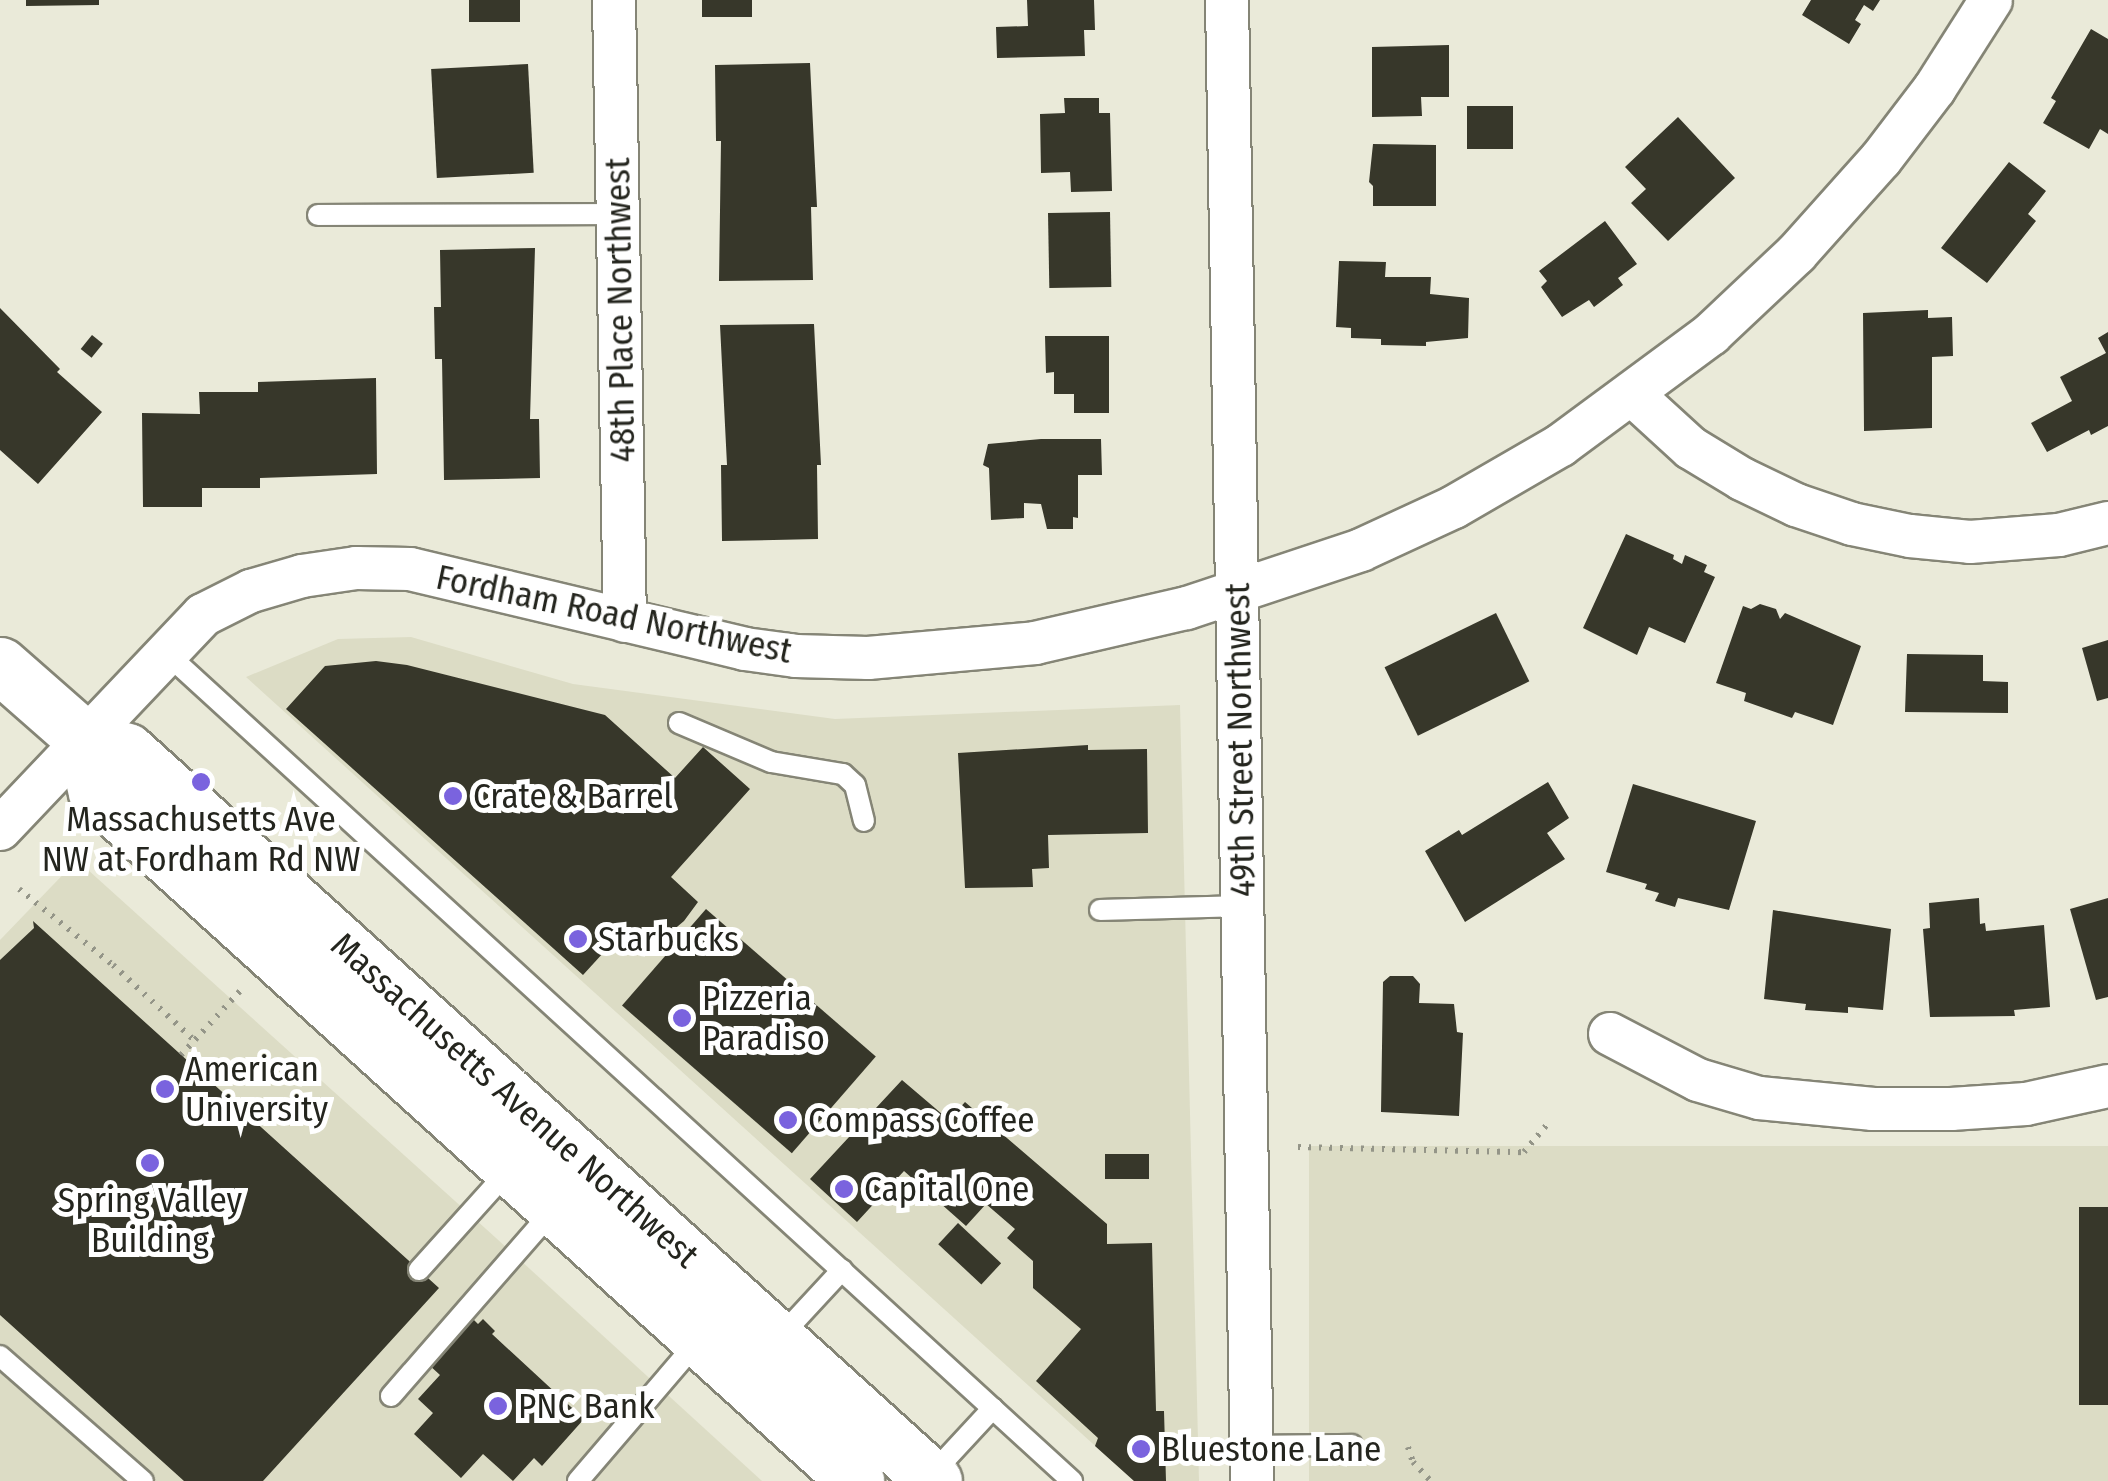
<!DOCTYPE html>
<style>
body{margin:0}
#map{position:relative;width:2108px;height:1481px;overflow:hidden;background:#eaead9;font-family:"Fira Sans Condensed",sans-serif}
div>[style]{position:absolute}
.built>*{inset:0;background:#dcdcc5;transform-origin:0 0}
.building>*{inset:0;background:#37372a;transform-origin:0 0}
.path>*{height:6px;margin-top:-3px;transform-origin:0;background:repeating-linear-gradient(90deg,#949588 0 2.5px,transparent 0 10.5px)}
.roads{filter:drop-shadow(2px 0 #858576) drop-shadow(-2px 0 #858576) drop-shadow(0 2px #858576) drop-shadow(0 -2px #858576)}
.lane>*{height:20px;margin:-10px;padding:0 10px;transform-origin:10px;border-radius:10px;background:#fff}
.street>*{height:42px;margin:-21px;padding:0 21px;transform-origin:21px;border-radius:21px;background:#fff}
.primary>*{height:55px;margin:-27.5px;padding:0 27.5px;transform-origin:27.5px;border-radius:27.5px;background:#fff}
.dots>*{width:28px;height:28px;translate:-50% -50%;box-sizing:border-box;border:5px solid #fff;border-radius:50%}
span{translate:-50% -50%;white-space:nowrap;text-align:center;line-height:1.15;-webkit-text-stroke:10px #fff;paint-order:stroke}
.street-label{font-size:35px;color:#24251e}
.poi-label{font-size:35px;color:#24251e}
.left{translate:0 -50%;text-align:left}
</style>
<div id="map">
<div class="built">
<div style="clip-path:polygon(411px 637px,573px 684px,835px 719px,1180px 705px,1199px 1481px,1134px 1481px,246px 677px,338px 639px)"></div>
<div style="clip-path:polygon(77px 860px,496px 1238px,762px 1481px,0 1481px,0 940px)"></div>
<div style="left:1309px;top:1146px;width:799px;height:335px"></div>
</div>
<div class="building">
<div style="clip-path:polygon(26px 0,99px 0,99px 5px,26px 6px)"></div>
<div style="left:469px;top:0;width:51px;height:22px"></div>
<div style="left:702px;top:0;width:50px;height:17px"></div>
<div style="clip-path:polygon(1027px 0,1094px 0,1095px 30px,1084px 30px,1085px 56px,997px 58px,996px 27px,1028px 26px)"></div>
<div style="clip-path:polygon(1811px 0,1880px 0,1873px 11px,1864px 5px,1855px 20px,1861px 24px,1849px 44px,1802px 15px)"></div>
<div style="clip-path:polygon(2091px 29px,2108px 39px,2108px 134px,2100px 129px,2089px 149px,2043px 123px,2056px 101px,2051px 98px)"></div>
<div style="clip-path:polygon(1449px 45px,1449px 97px,1421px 97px,1422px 116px,1372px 117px,1372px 47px)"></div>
<div style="clip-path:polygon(810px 63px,817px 207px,811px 207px,813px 280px,719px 281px,721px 141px,716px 141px,715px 65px)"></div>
<div style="left:528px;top:64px;width:109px;height:97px;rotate:87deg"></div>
<div style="clip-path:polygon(1064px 98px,1099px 98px,1099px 113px,1110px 113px,1112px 191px,1071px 192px,1070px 172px,1041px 173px,1040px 114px,1065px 113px)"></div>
<div style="left:1467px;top:106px;width:46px;height:43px"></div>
<div style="clip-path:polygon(1678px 117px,1735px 178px,1668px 241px,1631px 203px,1646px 189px,1625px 167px)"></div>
<div style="clip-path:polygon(1373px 144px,1436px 145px,1436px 206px,1373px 206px,1373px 186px,1369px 182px)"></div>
<div style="clip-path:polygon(2009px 162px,2046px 191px,2028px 214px,2036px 221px,1987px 283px,1941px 248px)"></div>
<div style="left:1110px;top:212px;width:75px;height:62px;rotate:89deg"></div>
<div style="clip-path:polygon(1605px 221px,1637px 264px,1618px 278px,1623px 285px,1594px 307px,1589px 300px,1562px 317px,1541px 287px,1547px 281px,1539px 271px)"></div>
<div style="clip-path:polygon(535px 248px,530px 419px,539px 419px,540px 478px,444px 480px,442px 359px,435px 359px,434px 307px,441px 307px,440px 250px)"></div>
<div style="clip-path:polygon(1339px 261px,1386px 262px,1385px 277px,1431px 277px,1430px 294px,1469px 298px,1468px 338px,1426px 342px,1426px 346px,1381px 345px,1381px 339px,1351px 338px,1351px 328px,1336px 327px)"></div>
<div style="clip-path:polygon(0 308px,60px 369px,57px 372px,102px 412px,38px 484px,0 450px)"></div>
<div style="clip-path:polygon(1928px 310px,1928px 318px,1952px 317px,1953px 356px,1932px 357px,1932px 428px,1864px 431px,1863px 313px)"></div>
<div style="clip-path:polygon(814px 324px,821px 465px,817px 465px,818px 539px,722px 541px,721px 465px,727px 465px,720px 325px)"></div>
<div style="clip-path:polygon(2108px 332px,2108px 426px,2091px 435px,2089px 430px,2047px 452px,2031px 423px,2072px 401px,2060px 377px,2106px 353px,2098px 338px)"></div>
<div style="left:92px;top:335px;width:14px;height:18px;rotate:39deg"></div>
<div style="clip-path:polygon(1045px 336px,1109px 336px,1109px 413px,1074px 413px,1074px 394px,1054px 394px,1054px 372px,1046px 373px)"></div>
<div style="clip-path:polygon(376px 378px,377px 474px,260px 478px,260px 488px,202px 488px,202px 507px,143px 507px,142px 413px,200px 414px,199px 392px,258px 392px,258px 382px)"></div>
<div style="clip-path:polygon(1041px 439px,1101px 439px,1102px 475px,1078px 475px,1078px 518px,1073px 517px,1073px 529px,1047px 529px,1041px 504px,1024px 503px,1024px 518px,991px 520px,989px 468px,983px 465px,988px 444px)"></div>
<div style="clip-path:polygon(1626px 534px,1674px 555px,1673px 559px,1682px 564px,1685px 555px,1707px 565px,1704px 572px,1715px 577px,1685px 643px,1649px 627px,1637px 655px,1583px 628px)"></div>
<div style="clip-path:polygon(1760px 604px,1776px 609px,1780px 619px,1785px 613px,1861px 646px,1833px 725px,1795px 712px,1792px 718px,1744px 701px,1746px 693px,1716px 683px,1743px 606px,1751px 609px)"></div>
<div style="left:1496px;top:613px;width:76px;height:124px;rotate:64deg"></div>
<div style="clip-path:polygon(2108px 640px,2108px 698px,2097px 701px,2082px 648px)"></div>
<div style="clip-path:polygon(1907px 654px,1983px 655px,1983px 681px,2008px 682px,2008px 713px,1905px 712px)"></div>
<div style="clip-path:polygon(376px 661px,407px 665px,605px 715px,675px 778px,703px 747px,750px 789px,671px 877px,698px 902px,684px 921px,665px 937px,627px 951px,604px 952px,583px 975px,286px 709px,325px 666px)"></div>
<div style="clip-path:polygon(1088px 745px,1088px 750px,1147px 749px,1148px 833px,1048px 835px,1049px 868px,1032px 869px,1033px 887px,965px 888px,958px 753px)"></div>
<div style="clip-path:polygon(1548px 782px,1569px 818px,1547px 833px,1565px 859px,1465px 922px,1425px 851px,1459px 830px,1462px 835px)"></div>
<div style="clip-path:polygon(1633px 784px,1756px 821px,1729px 910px,1678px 898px,1675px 907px,1655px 901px,1659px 893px,1645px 889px,1647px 884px,1606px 872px)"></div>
<div style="clip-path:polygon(1979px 898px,1980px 924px,1985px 923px,1986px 931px,2044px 925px,2050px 1007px,2014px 1010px,2015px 1016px,1930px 1017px,1923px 929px,1930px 928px,1929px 903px)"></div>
<div style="clip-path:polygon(2108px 898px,2108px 997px,2096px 1000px,2070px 909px)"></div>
<div style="left:706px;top:909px;width:225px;height:128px;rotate:41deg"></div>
<div style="clip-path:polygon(1773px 910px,1891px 929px,1883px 1010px,1848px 1007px,1848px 1013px,1805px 1010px,1806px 1004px,1764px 999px)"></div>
<div style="clip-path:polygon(33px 921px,439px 1288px,263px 1481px,184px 1481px,0 1315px,0 960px,34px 928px)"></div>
<div style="clip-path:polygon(1390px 976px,1413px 976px,1420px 984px,1419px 1003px,1454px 1004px,1457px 1032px,1463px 1033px,1459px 1116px,1381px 1112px,1383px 982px)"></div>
<div style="clip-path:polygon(902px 1080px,949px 1120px,965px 1102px,1107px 1224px,1107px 1244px,1152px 1243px,1156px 1411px,1164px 1411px,1166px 1481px,1134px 1481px,1095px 1446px,1098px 1438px,1036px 1381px,1081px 1329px,1033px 1288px,1033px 1261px,1007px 1238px,1015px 1229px,986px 1204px,966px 1226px,904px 1171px,857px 1222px,810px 1179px)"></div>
<div style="left:1149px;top:1154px;width:25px;height:44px;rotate:90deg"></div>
<div style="left:2079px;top:1207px;width:29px;height:198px"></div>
<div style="left:958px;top:1223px;width:59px;height:29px;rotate:43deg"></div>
<div style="clip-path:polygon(471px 1317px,478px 1324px,483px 1319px,495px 1331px,492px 1334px,584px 1419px,542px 1466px,534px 1458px,513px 1481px,483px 1454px,461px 1478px,414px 1434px,433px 1413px,418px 1399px,440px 1375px,428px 1364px)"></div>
</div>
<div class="path">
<div style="left:19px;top:889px;width:121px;rotate:39deg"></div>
<div style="left:113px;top:965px;width:112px;rotate:42.8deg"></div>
<div style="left:181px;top:1055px;width:87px;rotate:-47.3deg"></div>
<div style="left:1298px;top:1147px;width:226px;rotate:1.3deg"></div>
<div style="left:1524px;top:1152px;width:35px;rotate:-50deg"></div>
<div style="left:1408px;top:1447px;width:16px;rotate:72deg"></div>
<div style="left:1413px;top:1462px;width:26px;rotate:47deg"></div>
</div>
<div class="roads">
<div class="lane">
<div style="left:318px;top:215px;width:300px;rotate:-0.2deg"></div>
<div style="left:165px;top:652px;width:1229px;rotate:42.43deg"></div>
<div style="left:679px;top:723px;width:100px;rotate:23deg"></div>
<div style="left:771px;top:762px;width:73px;rotate:9.5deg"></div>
<div style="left:843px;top:774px;width:16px;rotate:43deg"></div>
<div style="left:855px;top:785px;width:37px;rotate:76deg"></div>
<div style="left:1100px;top:910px;width:143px;rotate:-1.6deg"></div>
<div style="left:419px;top:1270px;width:133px;rotate:-48deg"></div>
<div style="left:779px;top:1338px;width:93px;rotate:-47.2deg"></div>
<div style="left:0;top:1356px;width:190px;rotate:41.2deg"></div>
<div style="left:391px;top:1396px;width:247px;rotate:-48.9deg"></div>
<div style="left:1251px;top:1446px;width:101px;rotate:-0.6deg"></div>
<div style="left:931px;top:1475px;width:91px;rotate:-47.2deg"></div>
<div style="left:578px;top:1481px;width:183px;rotate:-49.4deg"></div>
</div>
<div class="street">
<div style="left:614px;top:0;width:621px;rotate:88.99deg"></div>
<div style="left:1227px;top:0;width:1481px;rotate:89.03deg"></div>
<div style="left:1634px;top:396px;width:77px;rotate:42.4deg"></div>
<div style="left:1691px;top:448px;width:60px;rotate:31.3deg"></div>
<div style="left:1742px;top:479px;width:60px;rotate:25.7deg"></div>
<div style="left:1796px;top:505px;width:59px;rotate:18.7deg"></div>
<div style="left:1852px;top:524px;width:59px;rotate:11.7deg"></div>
<div style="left:1910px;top:536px;width:60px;rotate:5.7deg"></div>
<div style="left:1970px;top:542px;width:89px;rotate:-4.5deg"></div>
<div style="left:2059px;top:535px;width:50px;rotate:-13.8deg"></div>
<div style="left:0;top:829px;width:295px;rotate:-46.5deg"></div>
<div style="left:203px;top:615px;width:54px;rotate:-26.6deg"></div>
<div style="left:251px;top:591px;width:53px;rotate:-16.4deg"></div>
<div style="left:302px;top:576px;width:55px;rotate:-8.4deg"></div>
<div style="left:356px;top:568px;width:54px;rotate:1.1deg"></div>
<div style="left:410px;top:569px;width:344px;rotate:13.4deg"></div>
<div style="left:745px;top:649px;width:51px;rotate:7.8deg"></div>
<div style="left:796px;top:656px;width:72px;rotate:1.6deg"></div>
<div style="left:868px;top:658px;width:168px;rotate:-5.1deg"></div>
<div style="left:1035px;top:643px;width:156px;rotate:-13deg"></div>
<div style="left:1187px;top:608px;width:183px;rotate:-18.4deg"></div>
<div style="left:1361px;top:550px;width:102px;rotate:-24.8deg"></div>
<div style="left:1454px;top:507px;width:124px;rotate:-30.1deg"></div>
<div style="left:1561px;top:445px;width:187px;rotate:-36.5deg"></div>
<div style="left:1711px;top:334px;width:117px;rotate:-43.3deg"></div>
<div style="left:1796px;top:254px;width:127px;rotate:-48.2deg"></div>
<div style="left:1881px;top:159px;width:89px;rotate:-52.7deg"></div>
<div style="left:1935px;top:88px;width:104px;rotate:-57.5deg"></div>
<div style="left:1610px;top:1034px;width:99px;rotate:27.6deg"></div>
<div style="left:1698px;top:1080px;width:64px;rotate:16.4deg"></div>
<div style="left:1759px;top:1098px;width:115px;rotate:5.5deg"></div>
<div style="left:1873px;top:1109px;width:78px"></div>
<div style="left:1951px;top:1109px;width:75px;rotate:-3.8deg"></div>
<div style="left:2026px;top:1104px;width:84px;rotate:-12.4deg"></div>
</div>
<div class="primary">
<div style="left:0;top:665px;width:111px;rotate:41.3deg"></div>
<div style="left:83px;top:738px;width:46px;rotate:16.5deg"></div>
<div style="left:127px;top:751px;width:1088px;rotate:42.13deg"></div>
<div style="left:83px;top:738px;width:56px;rotate:76.5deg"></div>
<div style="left:96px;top:792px;width:1026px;rotate:42.19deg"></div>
</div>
</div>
<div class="dots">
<div style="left:201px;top:782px;background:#7a63de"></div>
<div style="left:453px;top:796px;background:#7a63de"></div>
<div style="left:578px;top:939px;background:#7a63de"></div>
<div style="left:682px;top:1018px;background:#7a63de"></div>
<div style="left:165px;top:1089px;background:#7a63de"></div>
<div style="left:788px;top:1120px;background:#7a63de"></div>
<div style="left:150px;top:1163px;background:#7a63de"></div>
<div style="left:844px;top:1189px;background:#7a63de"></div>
<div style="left:498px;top:1406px;background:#7a63de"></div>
<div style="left:1141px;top:1449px;background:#7a63de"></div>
</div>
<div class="street-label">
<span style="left:620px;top:310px;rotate:-91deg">48th Place Northwest</span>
<span style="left:614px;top:614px;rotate:12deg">Fordham Road Northwest</span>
<span style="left:1240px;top:740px;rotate:-91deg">49th Street Northwest</span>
<span style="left:515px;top:1100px;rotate:42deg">Massachusetts Avenue Northwest</span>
</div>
<div class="poi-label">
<span class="left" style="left:473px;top:796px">Crate &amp; Barrel</span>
<span style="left:201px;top:839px">Massachusetts Ave<br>NW at Fordham Rd NW</span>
<span class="left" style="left:598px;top:939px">Starbucks</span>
<span class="left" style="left:702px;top:1018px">Pizzeria<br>Paradiso</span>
<span class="left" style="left:185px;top:1089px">American<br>University</span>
<span class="left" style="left:808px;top:1120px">Compass Coffee</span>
<span class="left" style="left:864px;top:1189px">Capital One</span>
<span style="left:150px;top:1220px">Spring Valley<br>Building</span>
<span class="left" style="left:518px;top:1406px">PNC Bank</span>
<span class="left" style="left:1161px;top:1449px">Bluestone Lane</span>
</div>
</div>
